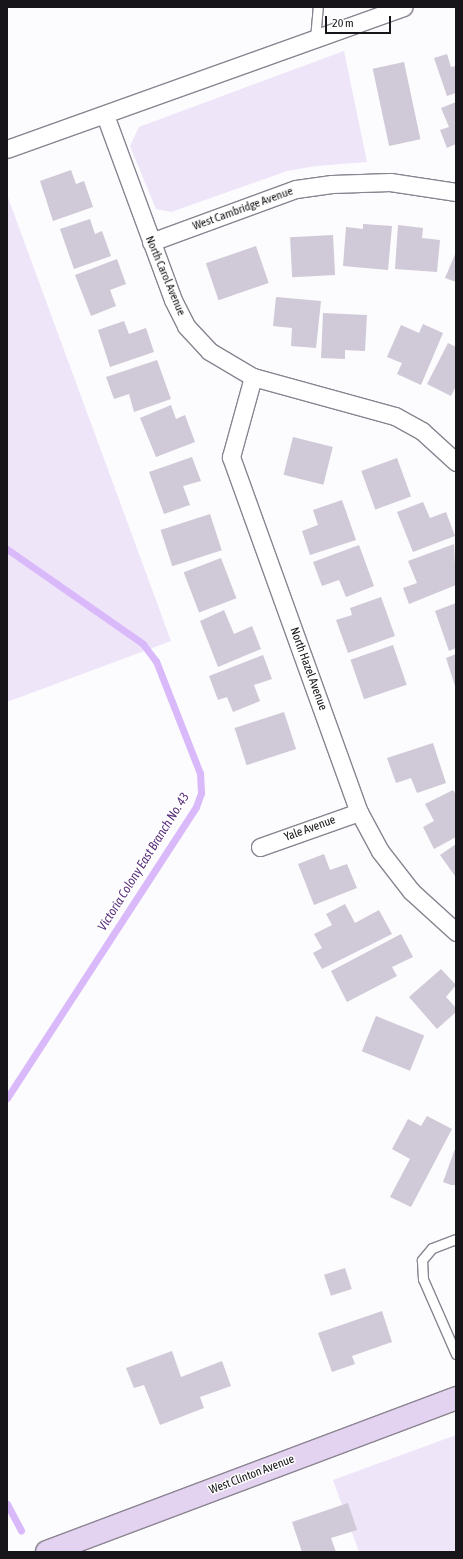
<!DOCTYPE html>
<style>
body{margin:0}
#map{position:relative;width:463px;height:1559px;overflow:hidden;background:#fcfbfd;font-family:"Asap Condensed",sans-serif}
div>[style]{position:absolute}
.green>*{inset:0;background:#eee5f9}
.stream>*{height:7px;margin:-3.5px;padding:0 3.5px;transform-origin:3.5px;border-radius:3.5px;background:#dab9fa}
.building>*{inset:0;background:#d0c9d7;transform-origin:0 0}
.roads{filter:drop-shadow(1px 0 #8a8491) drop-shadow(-1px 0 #8a8491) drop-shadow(0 1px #8a8491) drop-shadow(0 -1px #8a8491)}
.lane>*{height:9px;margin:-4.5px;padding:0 4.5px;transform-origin:4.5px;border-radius:4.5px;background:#fff}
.street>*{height:17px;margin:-8.5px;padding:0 8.5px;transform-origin:8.5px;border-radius:8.5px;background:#fff}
.secondary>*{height:22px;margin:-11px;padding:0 11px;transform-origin:11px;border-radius:11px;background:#e3d3f1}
span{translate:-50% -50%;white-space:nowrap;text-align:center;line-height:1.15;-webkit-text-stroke:3px #fff;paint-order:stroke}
.street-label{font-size:12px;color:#171519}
.water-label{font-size:13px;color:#5a317c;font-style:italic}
.frame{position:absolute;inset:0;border:8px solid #171519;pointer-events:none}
.scale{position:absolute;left:325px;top:16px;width:66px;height:18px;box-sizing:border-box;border:2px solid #171519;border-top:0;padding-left:5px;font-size:12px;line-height:14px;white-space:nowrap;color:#171519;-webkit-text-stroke:3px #fff;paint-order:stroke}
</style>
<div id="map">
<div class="green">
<div style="clip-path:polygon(344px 51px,367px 162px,316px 166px,287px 171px,171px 212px,156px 209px,130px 146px,139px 127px)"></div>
<div style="clip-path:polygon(7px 195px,171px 641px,7px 702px)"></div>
<div style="clip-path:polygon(456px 1435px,456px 1552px,359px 1552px,333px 1480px)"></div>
</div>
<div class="stream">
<div style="left:7px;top:549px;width:166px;rotate:34.9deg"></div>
<div style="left:143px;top:644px;width:21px;rotate:53deg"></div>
<div style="left:156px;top:661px;width:120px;rotate:68.6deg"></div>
<div style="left:200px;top:773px;width:20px;rotate:87deg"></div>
<div style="left:201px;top:793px;width:15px;rotate:110deg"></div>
<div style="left:196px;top:807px;width:347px;rotate:123deg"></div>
<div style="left:7px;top:1504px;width:30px;rotate:62deg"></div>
</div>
<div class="building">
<div style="clip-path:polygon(447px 54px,451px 67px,456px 66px,456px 93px,447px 96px,434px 58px)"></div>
<div style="left:404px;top:62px;width:79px;height:32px;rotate:78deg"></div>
<div style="clip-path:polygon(456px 102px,456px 144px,447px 148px,440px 130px,449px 127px,441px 108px)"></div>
<div style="clip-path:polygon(71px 170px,76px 184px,84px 181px,93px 207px,53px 221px,40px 181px)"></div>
<div style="clip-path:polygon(90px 219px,95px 234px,102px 231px,111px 256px,74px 269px,60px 229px)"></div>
<div style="clip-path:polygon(363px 224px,392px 226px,388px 270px,343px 266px,346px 227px,363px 229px)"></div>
<div style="clip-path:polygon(398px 225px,423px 228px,422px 238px,440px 240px,437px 272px,395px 269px)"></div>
<div style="left:333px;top:235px;width:40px;height:43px;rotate:87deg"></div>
<div style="left:256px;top:246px;width:39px;height:53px;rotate:71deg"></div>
<div style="clip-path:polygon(456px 252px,456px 282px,445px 278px)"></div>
<div style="clip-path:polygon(117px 259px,126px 284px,110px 290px,116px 306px,91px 316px,75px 275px)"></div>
<div style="clip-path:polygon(276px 297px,321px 301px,316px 348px,291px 346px,292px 328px,273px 326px)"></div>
<div style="clip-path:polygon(323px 313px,367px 315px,365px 351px,345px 350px,345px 359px,321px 358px)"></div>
<div style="clip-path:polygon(124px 321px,129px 334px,146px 328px,154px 352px,110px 367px,98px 330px)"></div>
<div style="clip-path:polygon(423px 324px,443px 333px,421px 385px,397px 374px,402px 363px,387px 357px,401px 325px,419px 333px)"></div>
<div style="clip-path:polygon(448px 343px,456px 347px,456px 386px,451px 396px,427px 384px)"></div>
<div style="clip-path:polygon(157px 360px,171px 399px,134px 412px,129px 394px,114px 399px,106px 377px)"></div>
<div style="clip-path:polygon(171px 405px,176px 419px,185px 415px,195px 442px,156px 457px,140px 418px)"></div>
<div style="left:293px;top:437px;width:41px;height:39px;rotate:14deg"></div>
<div style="clip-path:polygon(192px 457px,201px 481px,183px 486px,190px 505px,164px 514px,149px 472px)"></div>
<div style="left:397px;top:458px;width:41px;height:38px;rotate:70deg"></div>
<div style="clip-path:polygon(342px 500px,356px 540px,310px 555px,302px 531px,318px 525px,313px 510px)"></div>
<div style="clip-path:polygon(423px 502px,430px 518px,446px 512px,455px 536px,413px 552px,397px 512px)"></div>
<div style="left:210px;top:514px;width:38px;height:52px;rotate:72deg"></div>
<div style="clip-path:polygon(454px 544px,456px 585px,409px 604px,403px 588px,417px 583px,408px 561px)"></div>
<div style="clip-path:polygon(359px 545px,374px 586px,346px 597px,339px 580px,322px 586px,313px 562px)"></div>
<div style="left:221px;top:558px;width:43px;height:40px;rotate:69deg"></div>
<div style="clip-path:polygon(381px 597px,395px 636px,348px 653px,336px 620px,352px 615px,350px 608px)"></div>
<div style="clip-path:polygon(456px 603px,456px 648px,449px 651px,435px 611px)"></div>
<div style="clip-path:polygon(224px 610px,234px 634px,252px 626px,261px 649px,218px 667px,200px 621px)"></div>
<div style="left:393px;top:645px;width:42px;height:45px;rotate:71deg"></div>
<div style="clip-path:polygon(456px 654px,456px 689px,446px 658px)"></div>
<div style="clip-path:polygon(263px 655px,272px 679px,254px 685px,260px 701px,233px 712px,227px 697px,218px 700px,209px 676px)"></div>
<div style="left:284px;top:712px;width:39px;height:52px;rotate:72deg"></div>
<div style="clip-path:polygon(433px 743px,446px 783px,417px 793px,411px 778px,396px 783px,387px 758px)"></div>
<div style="clip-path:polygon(453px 790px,456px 795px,456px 837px,434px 849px,423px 827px,434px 821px,425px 804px)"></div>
<div style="clip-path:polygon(456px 844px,456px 875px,455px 876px,440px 855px)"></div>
<div style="clip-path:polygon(324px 854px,330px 870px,347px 864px,357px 888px,314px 905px,298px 864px)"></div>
<div style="clip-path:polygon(345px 904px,355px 923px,379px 910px,392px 934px,322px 969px,313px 953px,322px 948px,314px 934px,332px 925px,326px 914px)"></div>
<div style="clip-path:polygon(401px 934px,413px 957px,392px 967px,397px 976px,347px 1002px,331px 971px)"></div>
<div style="clip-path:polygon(441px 969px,456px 985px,446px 997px,456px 1008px,456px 1012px,437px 1029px,409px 997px)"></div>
<div style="left:376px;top:1016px;width:52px;height:38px;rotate:22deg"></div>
<div style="clip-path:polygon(427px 1116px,452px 1129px,411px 1207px,390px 1197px,410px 1159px,392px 1149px,408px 1119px,421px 1126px)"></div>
<div style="clip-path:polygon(456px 1146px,456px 1185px,451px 1185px,443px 1182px)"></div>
<div style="left:345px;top:1268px;width:22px;height:22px;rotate:72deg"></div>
<div style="clip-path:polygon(382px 1311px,392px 1342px,352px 1356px,355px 1364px,332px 1372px,318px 1333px)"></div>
<div style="clip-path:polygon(172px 1351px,181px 1377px,222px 1361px,231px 1386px,200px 1397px,204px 1408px,160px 1425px,144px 1385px,134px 1388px,126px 1368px)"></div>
<div style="clip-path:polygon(348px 1503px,357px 1530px,331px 1538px,336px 1552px,302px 1552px,292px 1522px)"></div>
</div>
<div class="roads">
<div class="lane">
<div style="left:315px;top:39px;width:32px;rotate:-85deg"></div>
<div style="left:456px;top:1239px;width:26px;rotate:159deg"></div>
<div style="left:432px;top:1248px;width:16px;rotate:130deg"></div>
<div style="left:422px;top:1260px;width:19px;rotate:87deg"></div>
<div style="left:423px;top:1279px;width:82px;rotate:66.3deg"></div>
</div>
<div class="street">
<div style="left:105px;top:115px;width:197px;rotate:69.8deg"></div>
<div style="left:173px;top:300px;width:29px;rotate:63deg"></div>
<div style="left:186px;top:326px;width:34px;rotate:47deg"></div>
<div style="left:209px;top:351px;width:51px;rotate:30.6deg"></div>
<div style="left:253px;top:377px;width:147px;rotate:15.4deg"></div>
<div style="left:395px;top:416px;width:31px;rotate:29deg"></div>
<div style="left:422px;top:431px;width:46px;rotate:42.4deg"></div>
<div style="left:7px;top:149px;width:421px;rotate:-19.7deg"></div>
<div style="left:151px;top:242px;width:154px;rotate:-20.1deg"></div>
<div style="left:296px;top:189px;width:36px;rotate:-8deg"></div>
<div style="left:332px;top:184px;width:58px;rotate:-2deg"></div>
<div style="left:390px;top:182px;width:67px;rotate:8.6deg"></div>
<div style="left:253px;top:377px;width:83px;rotate:105.4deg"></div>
<div style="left:231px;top:457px;width:377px;rotate:70.2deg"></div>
<div style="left:359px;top:812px;width:44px;rotate:61.7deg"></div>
<div style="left:380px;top:851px;width:51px;rotate:52.2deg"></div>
<div style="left:411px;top:891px;width:61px;rotate:42.3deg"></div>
<div style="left:260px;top:847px;width:105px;rotate:-19.5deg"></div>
</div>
<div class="secondary">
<div style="left:47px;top:1552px;width:437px;rotate:-20.6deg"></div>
</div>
</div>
<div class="street-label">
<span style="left:243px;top:209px;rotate:-20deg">West Cambridge Avenue</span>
<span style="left:165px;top:276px;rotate:67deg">North Carol Avenue</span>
<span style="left:308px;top:669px;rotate:70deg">North Hazel Avenue</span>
<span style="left:310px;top:829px;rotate:-20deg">Yale Avenue</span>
<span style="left:252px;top:1475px;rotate:-21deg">West Clinton Avenue</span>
</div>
<div class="water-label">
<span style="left:144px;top:862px;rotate:-58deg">Victoria Colony East Branch No. 43</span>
</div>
<div class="frame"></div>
<div class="scale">20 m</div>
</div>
